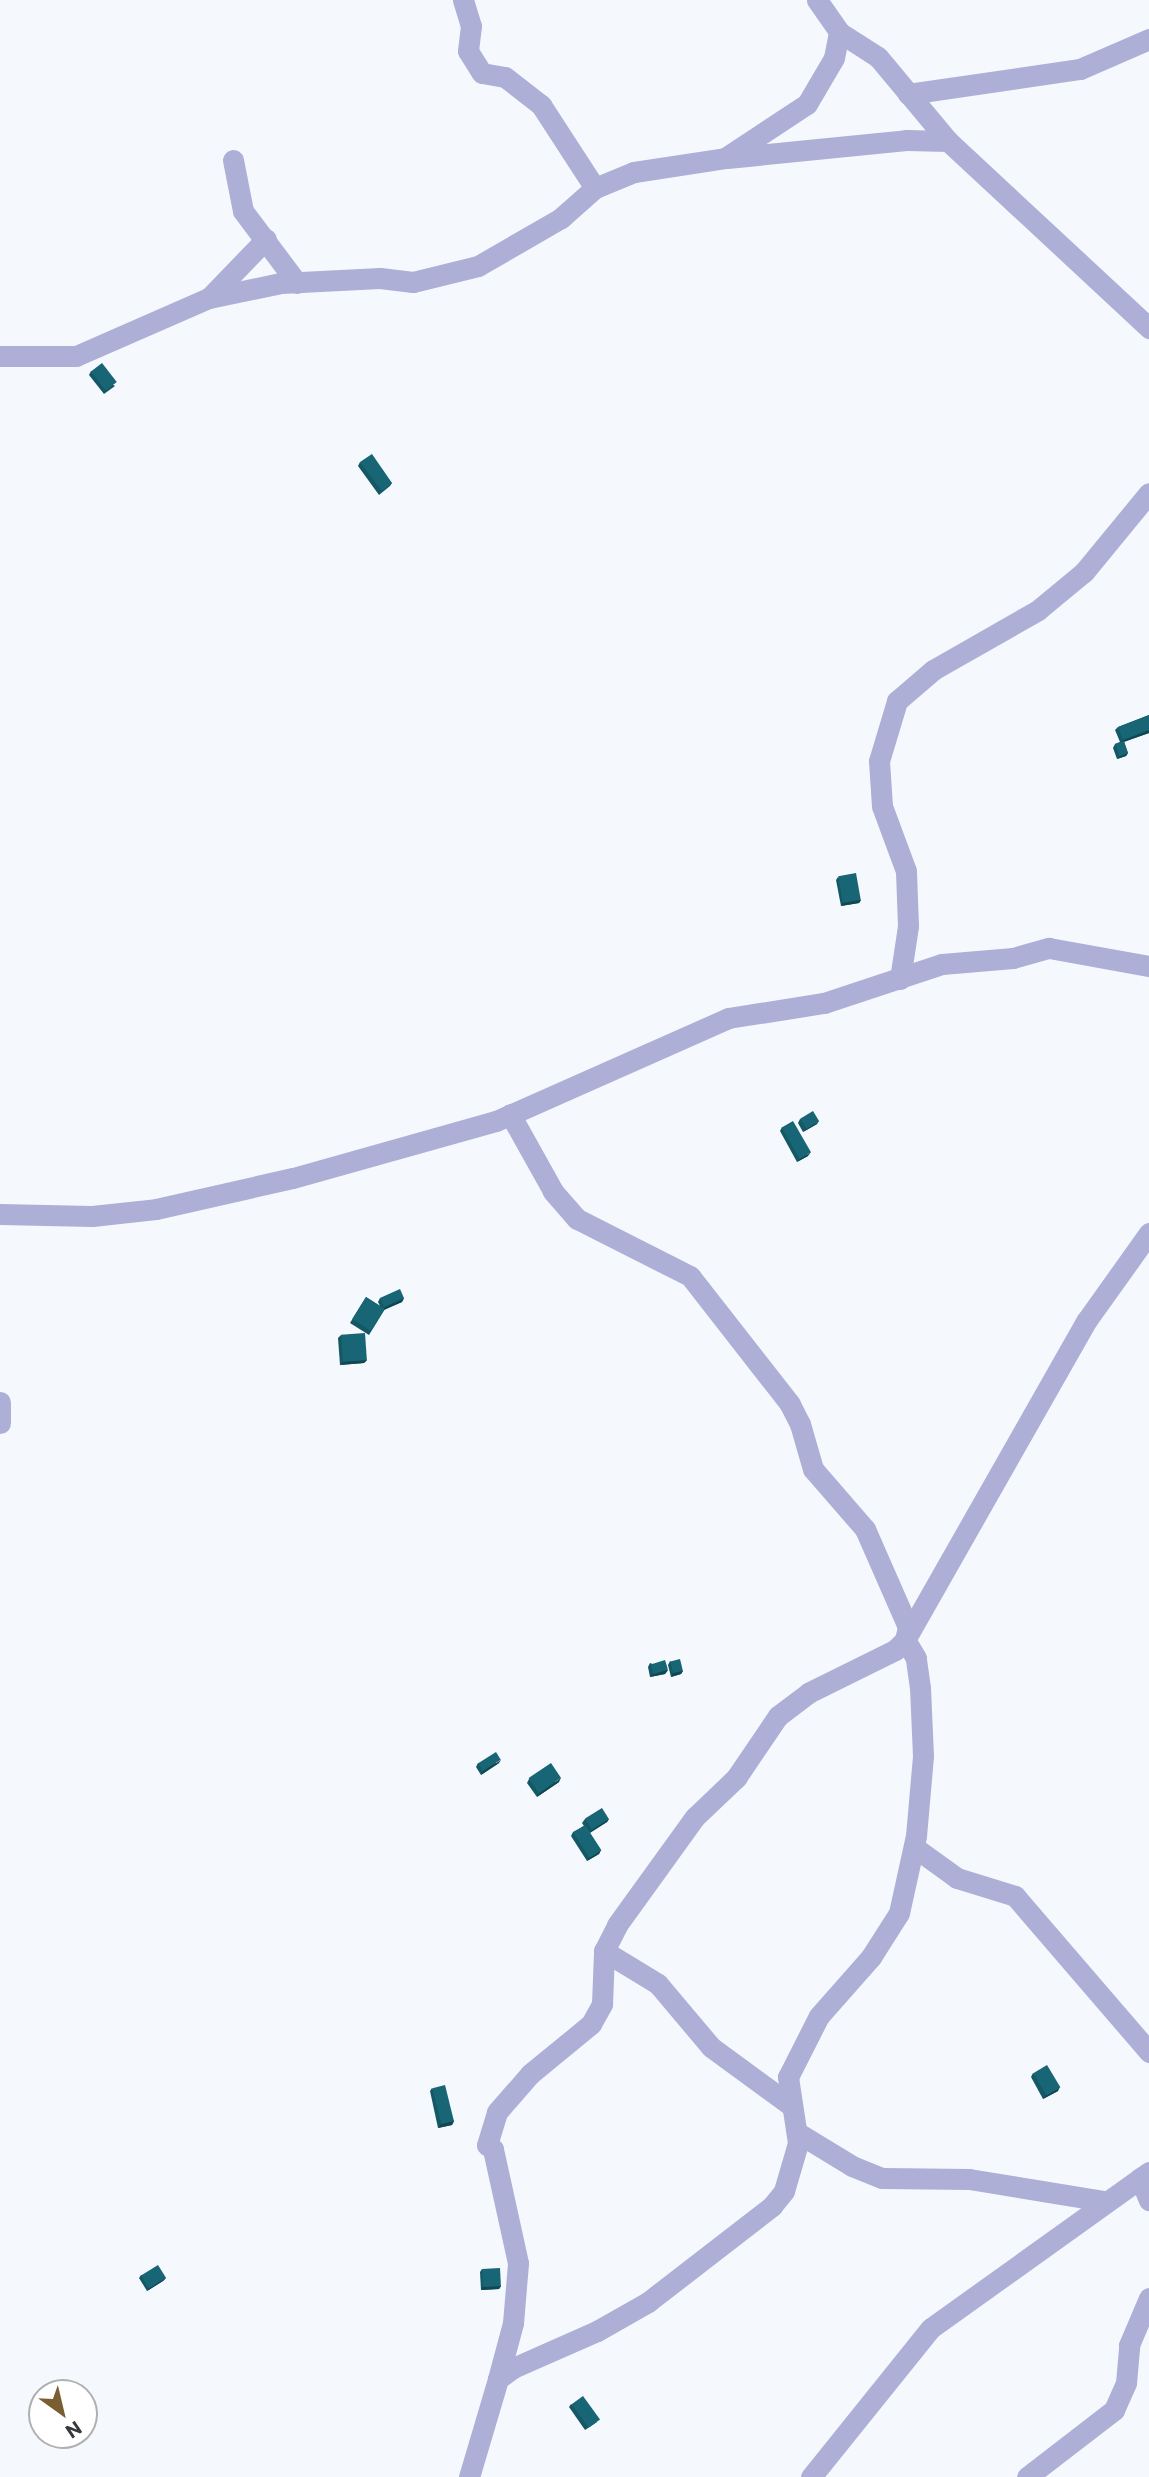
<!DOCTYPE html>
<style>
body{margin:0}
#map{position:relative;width:1149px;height:2477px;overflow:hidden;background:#f5f9fe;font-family:Commissioner,sans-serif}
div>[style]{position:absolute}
.minor>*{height:21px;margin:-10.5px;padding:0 10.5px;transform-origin:10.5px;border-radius:10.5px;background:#adafd6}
.wall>*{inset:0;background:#155865}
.shaded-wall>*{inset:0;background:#114752}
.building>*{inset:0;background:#186675;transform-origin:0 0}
span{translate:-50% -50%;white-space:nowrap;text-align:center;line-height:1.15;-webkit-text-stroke:7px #fff;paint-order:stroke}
.north{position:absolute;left:28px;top:2379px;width:70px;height:70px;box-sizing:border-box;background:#fff;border:2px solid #afb0b1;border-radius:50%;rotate:146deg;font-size:19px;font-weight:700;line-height:28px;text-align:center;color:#37393c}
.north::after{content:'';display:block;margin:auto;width:24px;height:32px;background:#7a5e31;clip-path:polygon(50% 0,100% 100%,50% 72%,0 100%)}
</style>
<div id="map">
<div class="minor">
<div style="left:463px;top:0;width:27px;rotate:73deg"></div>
<div style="left:471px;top:26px;width:25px;rotate:97deg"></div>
<div style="left:468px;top:51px;width:26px;rotate:58deg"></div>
<div style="left:482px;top:73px;width:23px;rotate:10deg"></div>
<div style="left:505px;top:77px;width:46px;rotate:37.9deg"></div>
<div style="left:541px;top:105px;width:99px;rotate:57deg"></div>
<div style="left:817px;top:0;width:39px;rotate:55deg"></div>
<div style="left:839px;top:32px;width:46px;rotate:32.7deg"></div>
<div style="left:878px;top:57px;width:109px;rotate:50.2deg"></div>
<div style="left:948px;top:141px;width:275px;rotate:42.9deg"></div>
<div style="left:908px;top:94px;width:174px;rotate:-8.3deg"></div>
<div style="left:1080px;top:69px;width:75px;rotate:-23.5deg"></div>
<div style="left:727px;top:158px;width:180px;rotate:-5.7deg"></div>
<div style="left:906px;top:140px;width:42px;rotate:1.4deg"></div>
<div style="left:233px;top:160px;width:52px;rotate:78.9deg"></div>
<div style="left:243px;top:211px;width:90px;rotate:53.1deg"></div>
<div style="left:209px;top:298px;width:82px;rotate:-46deg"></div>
<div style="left:0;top:356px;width:76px"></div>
<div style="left:76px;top:356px;width:145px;rotate:-23.6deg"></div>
<div style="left:209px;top:298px;width:74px;rotate:-11.8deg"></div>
<div style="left:281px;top:283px;width:99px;rotate:-2.9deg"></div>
<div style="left:380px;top:278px;width:33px;rotate:7deg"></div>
<div style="left:413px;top:282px;width:67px;rotate:-13.8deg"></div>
<div style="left:478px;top:266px;width:96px;rotate:-30deg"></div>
<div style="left:561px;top:218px;width:45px;rotate:-41.4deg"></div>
<div style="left:595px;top:188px;width:42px;rotate:-22.3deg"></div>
<div style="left:634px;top:172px;width:92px;rotate:-8.7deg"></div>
<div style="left:725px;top:158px;width:98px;rotate:-33.4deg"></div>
<div style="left:807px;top:104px;width:53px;rotate:-59.6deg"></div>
<div style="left:834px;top:58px;width:26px;rotate:-79deg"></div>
<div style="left:900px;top:979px;width:54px;rotate:-81.4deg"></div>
<div style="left:908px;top:926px;width:55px;rotate:-92.1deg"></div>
<div style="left:906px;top:871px;width:69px;rotate:-110.3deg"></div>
<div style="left:882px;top:806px;width:45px;rotate:-93.8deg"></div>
<div style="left:879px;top:761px;width:63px;rotate:-73.3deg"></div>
<div style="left:897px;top:701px;width:48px;rotate:-40.7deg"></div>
<div style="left:933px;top:670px;width:121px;rotate:-29.7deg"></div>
<div style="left:1038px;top:610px;width:60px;rotate:-39.6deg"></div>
<div style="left:1084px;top:572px;width:102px;rotate:-50.6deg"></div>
<div style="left:0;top:1214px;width:92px;rotate:1.2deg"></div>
<div style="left:92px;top:1216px;width:64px;rotate:-6.2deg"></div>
<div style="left:156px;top:1209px;width:140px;rotate:-12.8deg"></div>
<div style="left:293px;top:1178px;width:211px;rotate:-15.7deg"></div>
<div style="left:496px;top:1121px;width:254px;rotate:-23.9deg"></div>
<div style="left:728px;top:1018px;width:97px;rotate:-8.9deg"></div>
<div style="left:824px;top:1003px;width:124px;rotate:-18.3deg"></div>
<div style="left:942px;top:964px;width:71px;rotate:-4.8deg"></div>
<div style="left:1013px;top:958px;width:37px;rotate:-16deg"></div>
<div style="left:1049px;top:948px;width:102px;rotate:10.2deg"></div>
<div style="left:0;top:1402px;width:21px;rotate:90deg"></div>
<div style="left:914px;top:1847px;width:53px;rotate:35.8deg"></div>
<div style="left:957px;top:1878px;width:61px;rotate:17.2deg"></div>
<div style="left:1015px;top:1896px;width:206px;rotate:49.3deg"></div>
<div style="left:604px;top:1951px;width:63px;rotate:31.4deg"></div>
<div style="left:658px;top:1984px;width:82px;rotate:49.9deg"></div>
<div style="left:711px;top:2047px;width:97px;rotate:36.2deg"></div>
<div style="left:798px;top:2133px;width:63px;rotate:31.4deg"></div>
<div style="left:852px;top:2166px;width:32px;rotate:22deg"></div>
<div style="left:882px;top:2178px;width:87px;rotate:0.7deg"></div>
<div style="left:969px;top:2179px;width:137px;rotate:9.3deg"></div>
<div style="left:1140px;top:2178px;width:24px;rotate:68deg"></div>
<div style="left:498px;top:2379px;width:58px;rotate:-75deg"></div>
<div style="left:513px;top:2323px;width:60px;rotate:-85.2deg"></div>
<div style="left:518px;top:2263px;width:117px;rotate:-102.4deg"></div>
<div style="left:493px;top:2149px;width:7px;rotate:-146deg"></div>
<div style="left:487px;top:2145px;width:34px;rotate:-73deg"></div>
<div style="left:497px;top:2112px;width:50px;rotate:-49deg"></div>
<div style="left:530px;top:2074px;width:79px;rotate:-39.3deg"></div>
<div style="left:591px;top:2024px;width:23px;rotate:-61deg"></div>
<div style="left:602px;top:2004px;width:53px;rotate:-87.8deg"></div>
<div style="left:604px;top:1951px;width:29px;rotate:-63deg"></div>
<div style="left:617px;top:1925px;width:133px;rotate:-54.2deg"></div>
<div style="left:695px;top:1817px;width:57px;rotate:-43.6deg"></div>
<div style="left:736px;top:1778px;width:75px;rotate:-55.9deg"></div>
<div style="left:778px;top:1716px;width:38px;rotate:-37deg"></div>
<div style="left:808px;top:1693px;width:97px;rotate:-26.3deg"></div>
<div style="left:895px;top:1650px;width:14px;rotate:-45deg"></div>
<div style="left:905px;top:1640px;width:368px;rotate:-60.4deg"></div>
<div style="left:1087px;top:1320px;width:107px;rotate:-54.5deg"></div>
<div style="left:469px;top:2477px;width:102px;rotate:-73.5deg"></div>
<div style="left:498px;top:2379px;width:19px;rotate:-36deg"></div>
<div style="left:513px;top:2368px;width:92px;rotate:-23.8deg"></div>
<div style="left:597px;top:2331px;width:59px;rotate:-29.6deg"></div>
<div style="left:648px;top:2302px;width:157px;rotate:-37.7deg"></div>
<div style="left:772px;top:2206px;width:19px;rotate:-51deg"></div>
<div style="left:784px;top:2191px;width:50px;rotate:-73.7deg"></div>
<div style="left:798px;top:2143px;width:67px;rotate:-98.6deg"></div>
<div style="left:788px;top:2077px;width:68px;rotate:-63.1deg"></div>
<div style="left:819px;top:2016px;width:79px;rotate:-48.6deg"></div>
<div style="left:871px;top:1957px;width:52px;rotate:-57.5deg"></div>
<div style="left:899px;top:1913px;width:79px;rotate:-77.6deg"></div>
<div style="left:916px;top:1836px;width:80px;rotate:-85deg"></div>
<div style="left:923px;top:1756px;width:68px;rotate:-92.5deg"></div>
<div style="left:920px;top:1688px;width:30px;rotate:-98deg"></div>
<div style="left:916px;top:1658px;width:21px;rotate:-121deg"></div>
<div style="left:905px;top:1640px;width:13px;rotate:-77deg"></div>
<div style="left:908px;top:1627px;width:107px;rotate:-113.7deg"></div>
<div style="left:865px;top:1529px;width:79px;rotate:-130.9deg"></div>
<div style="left:813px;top:1469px;width:47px;rotate:-106.1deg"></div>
<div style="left:800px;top:1424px;width:22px;rotate:-117deg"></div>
<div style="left:790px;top:1404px;width:162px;rotate:-128deg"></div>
<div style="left:690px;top:1276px;width:127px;rotate:-153.2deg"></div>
<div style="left:577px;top:1219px;width:37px;rotate:-131deg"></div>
<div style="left:553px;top:1191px;width:88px;rotate:-119.2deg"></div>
<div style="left:811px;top:2477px;width:191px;rotate:-51.2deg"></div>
<div style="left:931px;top:2328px;width:268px;rotate:-35.6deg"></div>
<div style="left:1027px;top:2477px;width:110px;rotate:-37.6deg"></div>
<div style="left:1114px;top:2410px;width:30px;rotate:-66deg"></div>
<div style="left:1126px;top:2383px;width:38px;rotate:-85deg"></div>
<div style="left:1129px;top:2345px;width:51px;rotate:-66.9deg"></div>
</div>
<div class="wall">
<div style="clip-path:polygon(91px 371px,115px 386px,104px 394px,89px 375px)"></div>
<div style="clip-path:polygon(360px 462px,392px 483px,390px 486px,379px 495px,358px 466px)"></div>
<div style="clip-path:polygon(1149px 715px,1149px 733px,1124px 742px,1128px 753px,1126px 756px,1117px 759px,1113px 748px,1115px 744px,1120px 742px,1115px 730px,1118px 727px)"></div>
<div style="clip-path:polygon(838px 877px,861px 900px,859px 903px,841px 906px,836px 880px)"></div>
<div style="clip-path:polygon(800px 1119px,817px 1124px,803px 1132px,798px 1123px)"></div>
<div style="clip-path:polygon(782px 1127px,808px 1156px,797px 1162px,780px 1131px)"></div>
<div style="clip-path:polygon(366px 1297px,380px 1306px,378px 1302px,380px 1298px,404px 1298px,402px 1302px,385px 1309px,369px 1335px,350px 1323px)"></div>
<div style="clip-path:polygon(341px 1335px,367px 1360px,364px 1363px,340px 1365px,338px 1338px)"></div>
<div style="clip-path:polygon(670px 1661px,683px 1671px,681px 1674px,671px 1677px,668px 1665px)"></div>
<div style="clip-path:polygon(650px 1663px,668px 1670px,665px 1674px,650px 1677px,648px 1667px)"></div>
<div style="clip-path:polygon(478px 1763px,499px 1763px,481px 1775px,476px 1767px)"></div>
<div style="clip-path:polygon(529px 1779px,559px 1782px,537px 1797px,527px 1783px)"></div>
<div style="clip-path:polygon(585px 1819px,609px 1819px,607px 1822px,590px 1833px,601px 1850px,599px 1854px,587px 1861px,571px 1836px,573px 1832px,584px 1826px,582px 1823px)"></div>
<div style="clip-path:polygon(1033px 2073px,1058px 2091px,1043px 2099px,1031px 2077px)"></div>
<div style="clip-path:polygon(432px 2088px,454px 2121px,452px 2125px,438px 2128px,430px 2091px)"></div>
<div style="clip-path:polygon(482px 2269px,501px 2286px,499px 2289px,481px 2290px,480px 2272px)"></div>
<div style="clip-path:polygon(141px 2275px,166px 2278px,163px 2281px,147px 2291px,139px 2278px)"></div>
<div style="clip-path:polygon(571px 2404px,597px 2422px,585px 2430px,569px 2407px)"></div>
</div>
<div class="shaded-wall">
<div style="clip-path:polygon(1149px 730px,1149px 733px,1120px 743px,1123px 740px)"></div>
<div style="clip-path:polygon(1128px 753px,1126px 756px,1117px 759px,1120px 756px)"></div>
<div style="clip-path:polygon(861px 900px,859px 903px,841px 906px,843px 903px)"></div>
<div style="clip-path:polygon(819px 1121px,817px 1124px,803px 1132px,806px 1129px)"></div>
<div style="clip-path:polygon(811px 1152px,808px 1156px,797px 1162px,800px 1159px)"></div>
<div style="clip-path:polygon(404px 1298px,402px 1302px,382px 1311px,385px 1307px)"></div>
<div style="clip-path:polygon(367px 1360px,364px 1363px,340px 1365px,343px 1362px)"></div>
<div style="clip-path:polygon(668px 1670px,665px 1674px,650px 1677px,652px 1674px)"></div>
<div style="clip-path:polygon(683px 1671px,681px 1674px,671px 1677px,673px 1673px)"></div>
<div style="clip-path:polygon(501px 1760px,499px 1763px,481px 1775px,483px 1771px)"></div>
<div style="clip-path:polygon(561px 1778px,559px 1782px,537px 1797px,540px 1793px)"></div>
<div style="clip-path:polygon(609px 1819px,607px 1822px,589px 1833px,592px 1830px)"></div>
<div style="clip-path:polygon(601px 1850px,599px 1854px,587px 1861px,589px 1858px)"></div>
<div style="clip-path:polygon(1060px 2087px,1058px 2091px,1043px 2099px,1046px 2095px)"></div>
<div style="clip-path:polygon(454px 2121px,452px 2125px,438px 2128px,441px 2124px)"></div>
<div style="clip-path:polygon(166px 2278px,163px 2281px,147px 2291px,149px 2288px)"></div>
<div style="clip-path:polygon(501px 2286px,499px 2289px,481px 2290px,483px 2287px)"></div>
</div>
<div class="building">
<div style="left:102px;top:363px;width:24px;height:14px;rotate:52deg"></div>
<div style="clip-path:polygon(372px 454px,392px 483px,382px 491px,360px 462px)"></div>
<div style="clip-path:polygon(1149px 715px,1149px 730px,1123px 740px,1118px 727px)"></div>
<div style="left:1124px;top:741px;width:13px;height:9px;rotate:72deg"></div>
<div style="left:856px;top:873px;width:27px;height:18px;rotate:80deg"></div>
<div style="left:813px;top:1111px;width:12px;height:15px;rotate:59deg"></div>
<div style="left:793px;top:1121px;width:36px;height:13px;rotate:60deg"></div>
<div style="left:400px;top:1289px;width:10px;height:22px;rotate:66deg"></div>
<div style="left:366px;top:1297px;width:22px;height:26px;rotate:32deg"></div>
<div style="left:365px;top:1333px;width:27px;height:24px;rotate:86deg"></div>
<div style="left:680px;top:1659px;width:12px;height:10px;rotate:76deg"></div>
<div style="left:665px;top:1660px;width:10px;height:15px;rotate:73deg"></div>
<div style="left:496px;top:1752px;width:9px;height:21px;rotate:58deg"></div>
<div style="left:551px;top:1763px;width:18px;height:27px;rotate:56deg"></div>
<div style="left:602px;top:1808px;width:13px;height:20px;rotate:58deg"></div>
<div style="left:585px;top:1825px;width:30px;height:14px;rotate:57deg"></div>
<div style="left:1047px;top:2065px;width:26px;height:16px;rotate:59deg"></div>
<div style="left:445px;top:2085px;width:37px;height:13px;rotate:76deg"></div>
<div style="left:158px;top:2265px;width:15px;height:20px;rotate:58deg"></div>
<div style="left:500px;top:2268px;width:18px;height:18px;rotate:87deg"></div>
<div style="left:583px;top:2396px;width:29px;height:14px;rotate:54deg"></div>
</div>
<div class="north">N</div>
</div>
